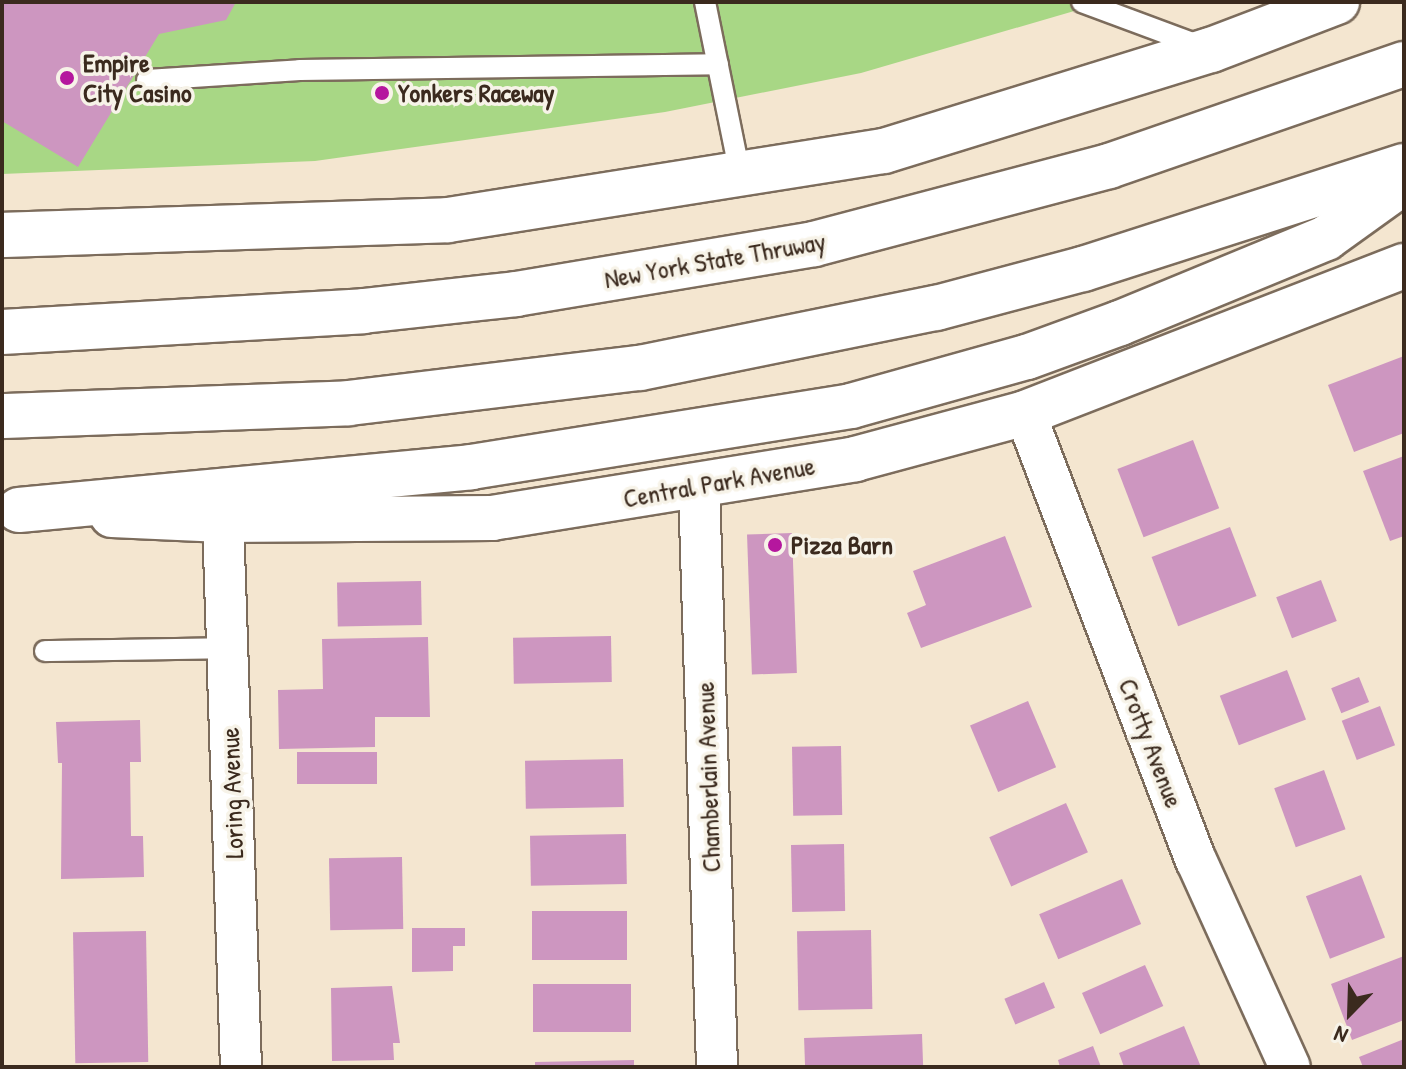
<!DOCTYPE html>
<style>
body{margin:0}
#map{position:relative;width:1406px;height:1069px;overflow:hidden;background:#f4e6d0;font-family:"Patrick Hand",sans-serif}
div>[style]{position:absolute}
.green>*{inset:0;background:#a8d785}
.building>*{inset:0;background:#cd96c0;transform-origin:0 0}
.roads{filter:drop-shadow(2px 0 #7c6c5c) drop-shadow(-2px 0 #7c6c5c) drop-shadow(0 2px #7c6c5c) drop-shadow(0 -2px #7c6c5c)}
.lane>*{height:20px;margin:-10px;padding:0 10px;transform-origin:10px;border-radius:10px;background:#fff}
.street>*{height:40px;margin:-20px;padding:0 20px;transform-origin:20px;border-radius:20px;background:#fff}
.secondary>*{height:44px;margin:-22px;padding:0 22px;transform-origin:22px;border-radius:22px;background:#fff}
.highway>*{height:44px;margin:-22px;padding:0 22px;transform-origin:22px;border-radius:22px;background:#fff}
.dots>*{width:22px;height:22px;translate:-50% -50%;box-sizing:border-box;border:4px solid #f7f3e8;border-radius:50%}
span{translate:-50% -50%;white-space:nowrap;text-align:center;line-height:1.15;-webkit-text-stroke:7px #f7f3e8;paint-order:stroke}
.poi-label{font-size:26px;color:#3b2a1e;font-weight:700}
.left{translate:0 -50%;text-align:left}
.street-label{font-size:26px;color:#3b2a1e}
.frame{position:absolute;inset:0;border:4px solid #3b2a1e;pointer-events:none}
.north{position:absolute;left:1310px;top:973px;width:80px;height:80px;-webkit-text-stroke:6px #f7f3e8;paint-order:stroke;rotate:203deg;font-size:22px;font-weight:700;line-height:32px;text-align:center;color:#3b2a1e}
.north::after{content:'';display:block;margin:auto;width:28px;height:36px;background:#3b2a1e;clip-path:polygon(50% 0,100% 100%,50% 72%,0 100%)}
</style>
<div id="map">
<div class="green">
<div style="clip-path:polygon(2px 2px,1105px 2px,861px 73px,665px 112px,315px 161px,2px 174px)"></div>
</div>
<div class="building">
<div style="clip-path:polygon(2px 2px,236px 2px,226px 20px,159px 34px,78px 167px,2px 121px)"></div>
<div style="clip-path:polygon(1404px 356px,1404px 433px,1354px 452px,1328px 385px)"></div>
<div style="left:1193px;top:440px;width:73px;height:81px;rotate:69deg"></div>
<div style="clip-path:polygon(1404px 456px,1404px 536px,1390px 541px,1363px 471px)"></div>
<div style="left:1230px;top:527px;width:74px;height:84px;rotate:69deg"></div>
<div style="left:792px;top:533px;width:140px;height:45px;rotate:88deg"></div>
<div style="clip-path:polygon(1005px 536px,1032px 607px,921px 648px,907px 613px,926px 605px,913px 571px)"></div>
<div style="left:1321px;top:580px;width:44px;height:48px;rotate:69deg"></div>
<div style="left:421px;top:581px;width:44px;height:84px;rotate:89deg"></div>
<div style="left:611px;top:636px;width:46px;height:98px;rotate:89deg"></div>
<div style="clip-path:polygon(428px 637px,430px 717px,375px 717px,375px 747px,279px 749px,278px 690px,323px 689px,322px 639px)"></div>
<div style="left:1287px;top:670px;width:53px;height:72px;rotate:69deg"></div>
<div style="left:1359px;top:677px;width:27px;height:30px;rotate:68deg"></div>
<div style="left:1028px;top:701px;width:72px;height:63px;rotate:67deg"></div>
<div style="left:1380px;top:706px;width:42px;height:41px;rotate:69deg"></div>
<div style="clip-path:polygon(140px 720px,141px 762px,130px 762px,131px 836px,143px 836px,144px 877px,61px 879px,62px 763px,58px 763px,56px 722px)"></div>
<div style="left:841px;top:746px;width:69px;height:49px;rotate:89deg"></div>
<div style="left:377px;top:752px;width:32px;height:80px;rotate:90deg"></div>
<div style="left:623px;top:759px;width:48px;height:98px;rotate:89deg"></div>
<div style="left:1324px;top:770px;width:63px;height:53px;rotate:70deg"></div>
<div style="left:1066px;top:803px;width:54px;height:84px;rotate:66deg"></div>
<div style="left:626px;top:834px;width:50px;height:96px;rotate:89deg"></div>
<div style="left:844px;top:844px;width:67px;height:53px;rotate:89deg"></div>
<div style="left:402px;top:857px;width:72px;height:73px;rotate:89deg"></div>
<div style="left:1361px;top:875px;width:67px;height:59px;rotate:69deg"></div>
<div style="left:1122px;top:879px;width:49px;height:90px;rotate:67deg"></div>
<div style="left:627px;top:911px;width:49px;height:95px;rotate:90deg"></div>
<div style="clip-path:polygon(412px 928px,465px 928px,465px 946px,453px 946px,453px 971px,412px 972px)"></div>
<div style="left:871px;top:930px;width:79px;height:74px;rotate:89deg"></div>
<div style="left:146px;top:931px;width:131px;height:73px;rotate:89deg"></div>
<div style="clip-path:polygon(1404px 956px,1404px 1020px,1352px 1040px,1331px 984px)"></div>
<div style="left:1145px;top:965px;width:45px;height:69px;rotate:66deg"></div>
<div style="left:1044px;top:982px;width:28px;height:43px;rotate:67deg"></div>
<div style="left:631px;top:984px;width:48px;height:98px;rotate:90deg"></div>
<div style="clip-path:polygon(392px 986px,400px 1043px,393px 1043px,394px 1060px,332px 1061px,331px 988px)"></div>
<div style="clip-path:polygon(1184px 1026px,1201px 1067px,1124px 1067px,1119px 1053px)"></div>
<div style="left:922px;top:1034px;width:33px;height:118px;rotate:88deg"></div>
<div style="clip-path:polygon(1404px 1039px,1404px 1067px,1363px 1067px,1359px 1057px)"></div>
<div style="clip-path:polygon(1093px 1046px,1101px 1067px,1060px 1067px,1058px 1060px)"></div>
<div style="clip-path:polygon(634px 1060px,634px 1067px,535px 1067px,535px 1062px)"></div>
</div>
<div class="roads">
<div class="lane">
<div style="left:705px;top:2px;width:176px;rotate:78.5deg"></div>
<div style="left:1082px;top:2px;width:126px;rotate:20.4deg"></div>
<div style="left:147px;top:80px;width:153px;rotate:-3.7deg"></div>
<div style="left:300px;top:70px;width:418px;rotate:-0.8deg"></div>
<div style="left:45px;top:651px;width:183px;rotate:-0.9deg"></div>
</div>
<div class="street">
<div style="left:1025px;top:413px;width:479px;rotate:69.1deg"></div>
<div style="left:1196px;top:860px;width:227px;rotate:65.6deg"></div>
<div style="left:699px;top:487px;width:580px;rotate:88.22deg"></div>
<div style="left:223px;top:520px;width:547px;rotate:88.12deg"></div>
</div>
<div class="secondary">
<div style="left:2px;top:235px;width:446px;rotate:-1.9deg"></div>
<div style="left:448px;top:220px;width:441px;rotate:-9deg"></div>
<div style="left:884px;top:151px;width:342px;rotate:-17.2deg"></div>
<div style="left:1211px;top:50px;width:135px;rotate:-20.9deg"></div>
<div style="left:112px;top:515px;width:111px;rotate:2.6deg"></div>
<div style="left:223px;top:520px;width:269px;rotate:-0.4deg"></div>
<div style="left:492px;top:518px;width:368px;rotate:-9.2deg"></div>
<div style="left:855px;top:459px;width:176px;rotate:-15.1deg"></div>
<div style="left:1025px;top:413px;width:407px;rotate:-21.2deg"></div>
</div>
<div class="highway">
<div style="left:2px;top:332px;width:362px;rotate:-3.3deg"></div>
<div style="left:363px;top:311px;width:154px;rotate:-6.3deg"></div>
<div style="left:516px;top:294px;width:302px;rotate:-9.5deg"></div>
<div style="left:814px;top:244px;width:305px;rotate:-14.8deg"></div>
<div style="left:1109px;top:166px;width:312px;rotate:-19.1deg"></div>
<div style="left:2px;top:416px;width:347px;rotate:-2.1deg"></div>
<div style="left:349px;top:403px;width:293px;rotate:-6.9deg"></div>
<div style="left:640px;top:368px;width:302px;rotate:-11.5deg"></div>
<div style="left:936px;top:308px;width:152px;rotate:-14.9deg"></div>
<div style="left:1083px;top:269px;width:337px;rotate:-17.8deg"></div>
<div style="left:19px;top:510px;width:454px;rotate:-5.4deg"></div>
<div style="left:471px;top:467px;width:385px;rotate:-9.1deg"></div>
<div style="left:851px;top:406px;width:183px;rotate:-15.6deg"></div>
<div style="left:1027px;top:357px;width:99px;rotate:-20.1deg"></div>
<div style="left:1120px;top:323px;width:223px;rotate:-22.4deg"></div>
<div style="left:1326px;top:238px;width:96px;rotate:-35.7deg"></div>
</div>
</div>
<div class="dots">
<div style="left:67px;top:78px;background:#b5179e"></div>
<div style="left:382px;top:93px;background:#b5179e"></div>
<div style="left:775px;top:545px;background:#b5179e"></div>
</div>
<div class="poi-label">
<span class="left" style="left:83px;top:78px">Empire<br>City Casino</span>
<span class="left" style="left:398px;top:93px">Yonkers Raceway</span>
<span class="left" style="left:791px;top:545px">Pizza Barn</span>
</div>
<div class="street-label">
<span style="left:715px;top:260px;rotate:-10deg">New York State Thruway</span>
<span style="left:719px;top:482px;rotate:-10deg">Central Park Avenue</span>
<span style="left:1151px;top:743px;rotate:69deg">Crotty Avenue</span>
<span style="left:708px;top:777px;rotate:-92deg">Chamberlain Avenue</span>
<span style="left:232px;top:793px;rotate:-92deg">Loring Avenue</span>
</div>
<div class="frame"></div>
<div class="north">N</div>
</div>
